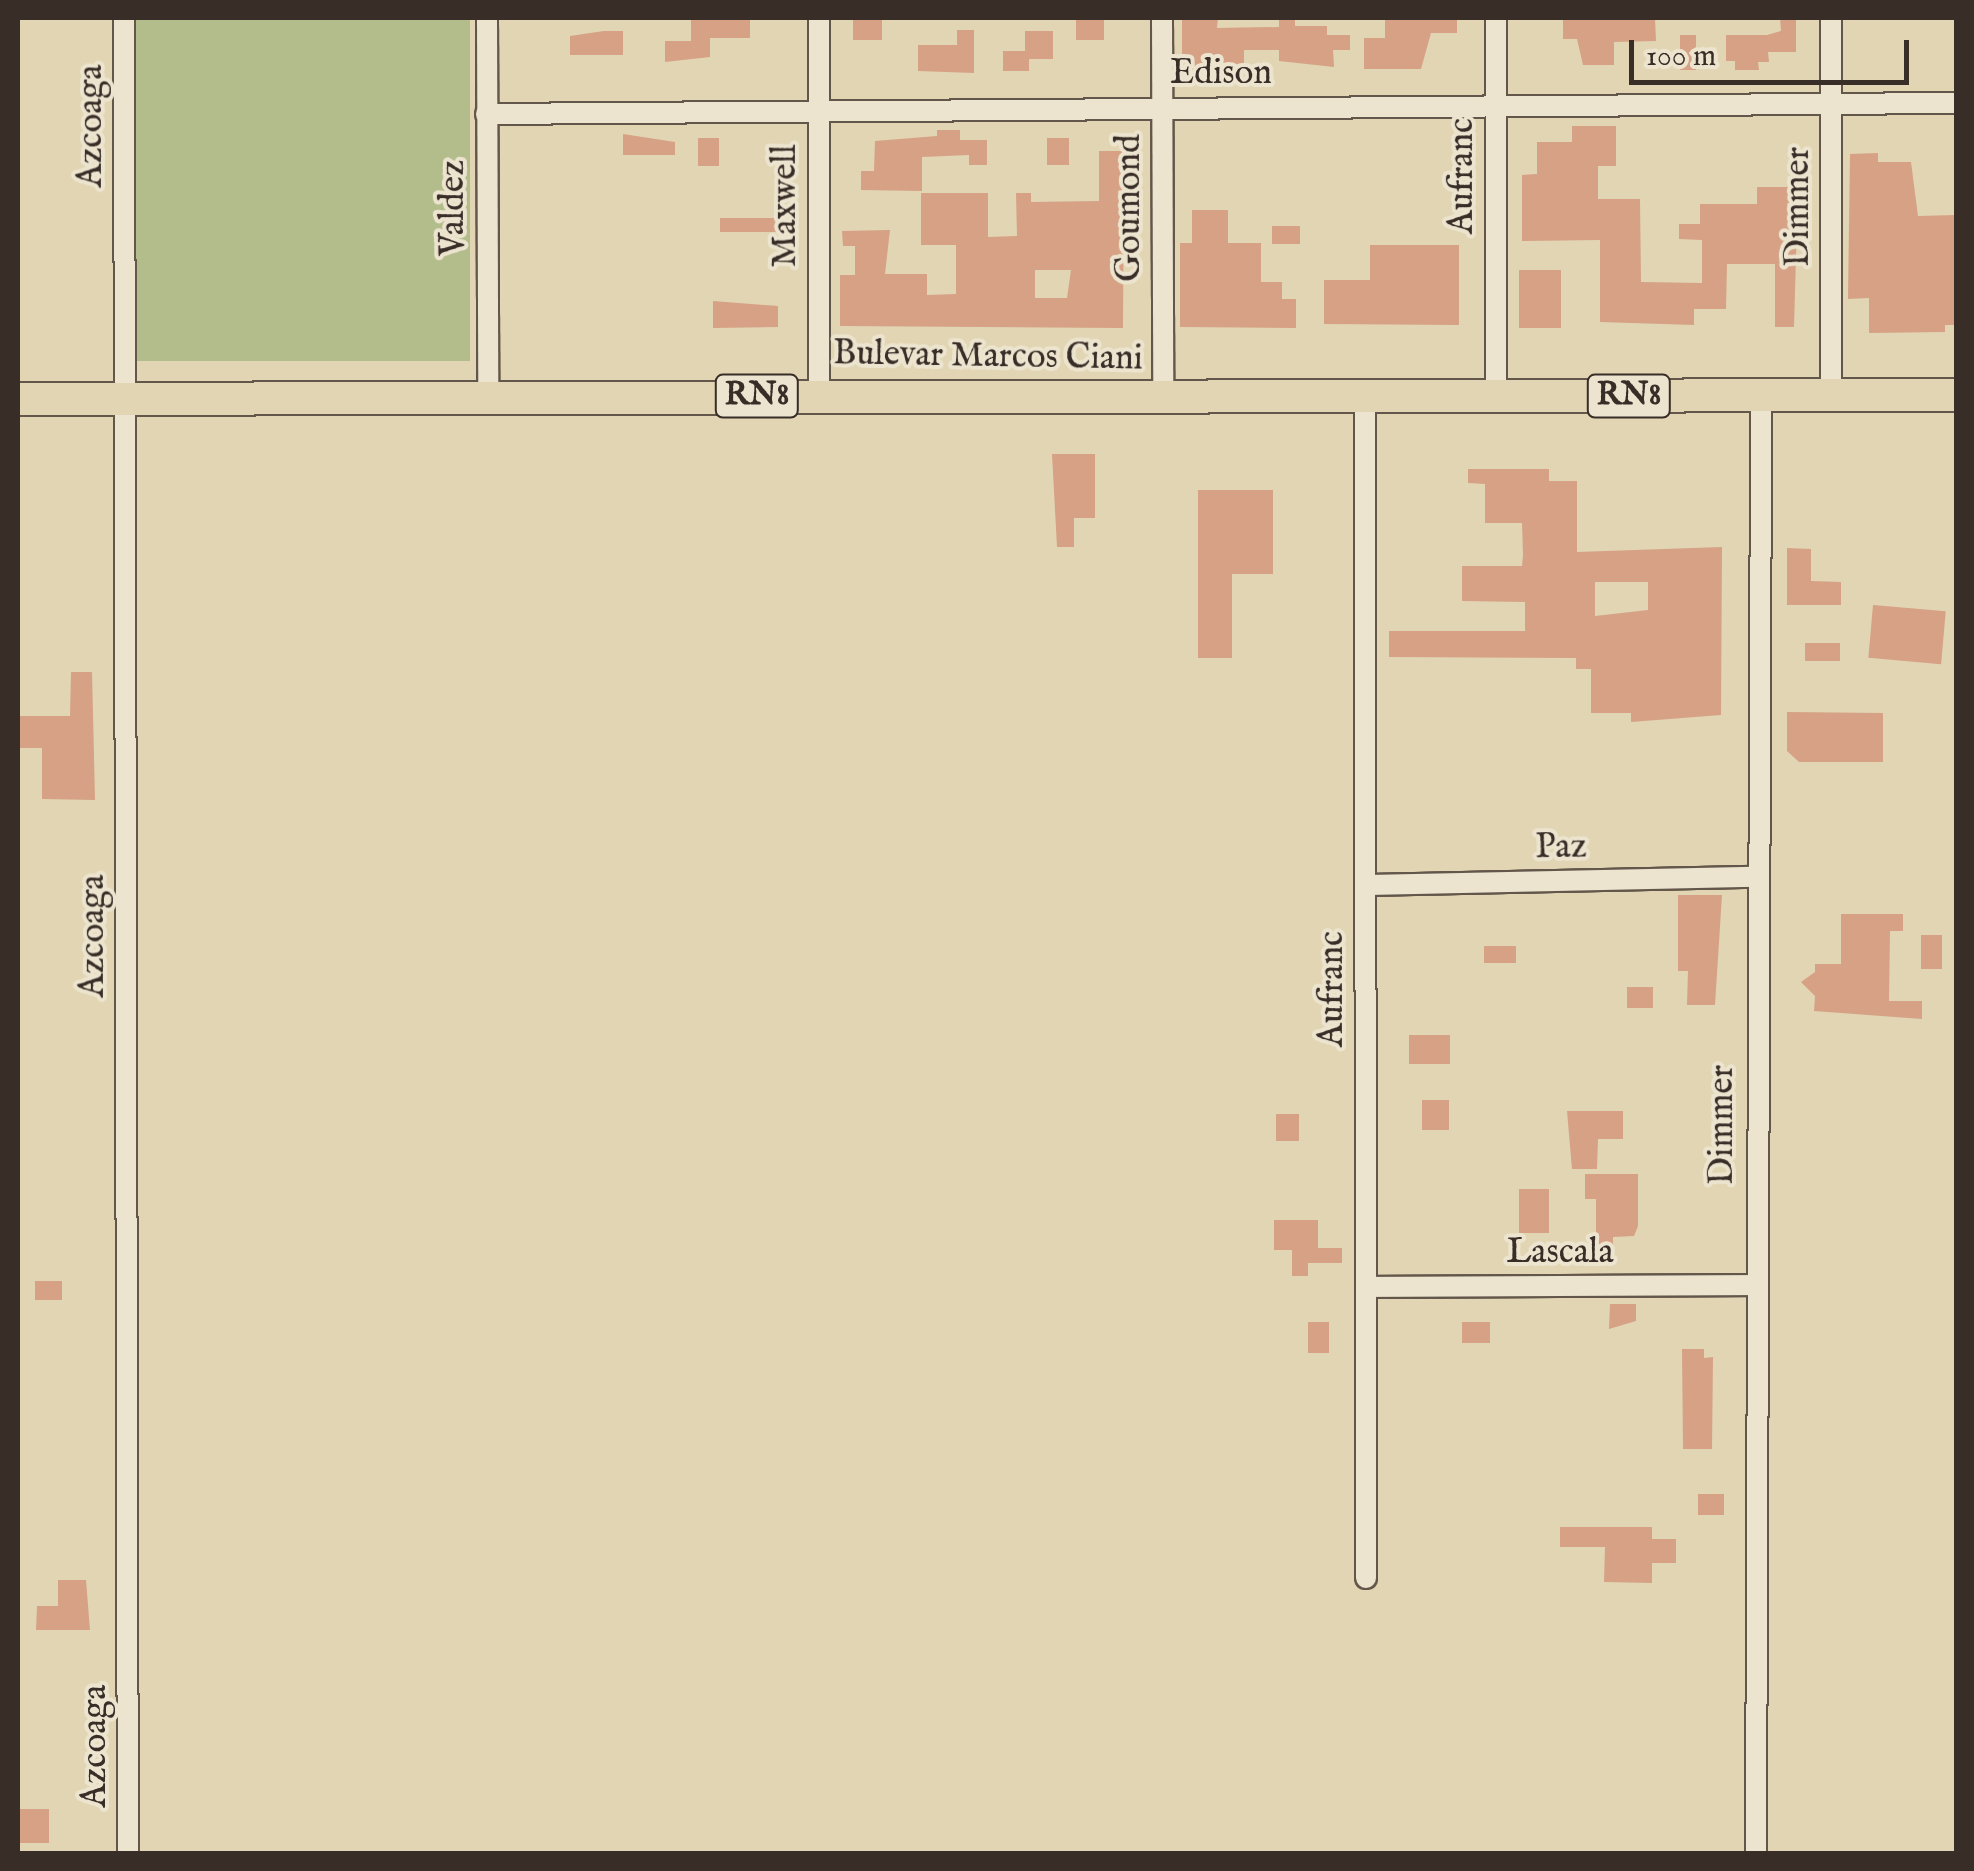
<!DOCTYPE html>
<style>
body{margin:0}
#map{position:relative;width:1974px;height:1871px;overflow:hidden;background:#e1d5b3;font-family:"IM FELL English",serif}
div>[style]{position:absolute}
.green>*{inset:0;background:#b3bd8c;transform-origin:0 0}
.building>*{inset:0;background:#d6a185;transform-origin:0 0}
.roads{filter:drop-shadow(2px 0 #63574b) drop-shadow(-2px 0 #63574b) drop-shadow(0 2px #63574b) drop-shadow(0 -2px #63574b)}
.minor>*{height:20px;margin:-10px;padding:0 10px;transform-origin:10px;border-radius:10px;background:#ece4ce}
.trunk>*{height:32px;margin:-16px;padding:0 16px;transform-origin:16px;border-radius:16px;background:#e1d5b3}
span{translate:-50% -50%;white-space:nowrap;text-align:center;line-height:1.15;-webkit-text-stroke:8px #ece4ce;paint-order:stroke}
.shield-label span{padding:2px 8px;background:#ece4ce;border:2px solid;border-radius:8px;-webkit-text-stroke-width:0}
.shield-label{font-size:32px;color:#392d28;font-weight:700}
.street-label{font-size:35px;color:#392d28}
.frame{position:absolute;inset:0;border:20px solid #392d28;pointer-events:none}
.scale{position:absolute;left:1629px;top:40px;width:280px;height:45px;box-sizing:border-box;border:5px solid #392d28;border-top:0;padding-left:12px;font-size:30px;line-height:35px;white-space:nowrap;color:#392d28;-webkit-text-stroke:8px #ece4ce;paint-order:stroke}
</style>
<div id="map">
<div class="green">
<div style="left:136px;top:18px;width:334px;height:343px"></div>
</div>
<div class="building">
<div style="clip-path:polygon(691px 18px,750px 18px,750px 38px,710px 38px,710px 57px,665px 62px,665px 41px,691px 41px)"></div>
<div style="left:853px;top:18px;width:29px;height:22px"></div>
<div style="left:1076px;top:18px;width:28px;height:22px"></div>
<div style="clip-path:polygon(1182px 18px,1218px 18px,1217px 28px,1279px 27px,1279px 18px,1295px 18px,1295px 26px,1327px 26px,1327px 35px,1350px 35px,1350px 50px,1333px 50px,1334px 67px,1279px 61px,1279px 50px,1244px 50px,1244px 63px,1182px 71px)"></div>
<div style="clip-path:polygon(1385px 18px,1457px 18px,1457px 33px,1431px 33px,1421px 69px,1364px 69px,1364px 38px,1385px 38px)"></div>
<div style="clip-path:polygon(1563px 18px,1655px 19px,1656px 41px,1614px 42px,1614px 65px,1583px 65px,1577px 39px,1563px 39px)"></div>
<div style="clip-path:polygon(1780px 18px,1796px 18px,1796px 52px,1768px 52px,1769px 62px,1758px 62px,1759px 70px,1735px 70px,1735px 61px,1726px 61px,1726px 35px,1767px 35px,1781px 31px)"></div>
<div style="clip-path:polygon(957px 30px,974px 30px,974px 73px,918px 71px,918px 45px,957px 45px)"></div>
<div style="clip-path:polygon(604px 31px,623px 31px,623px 55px,570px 55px,570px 36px)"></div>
<div style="clip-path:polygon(1025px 31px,1053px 31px,1053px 59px,1029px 59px,1029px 71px,1003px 71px,1003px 51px,1025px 51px)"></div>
<div style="left:1680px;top:35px;width:16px;height:35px"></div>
<div style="clip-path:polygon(1572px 126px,1616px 126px,1616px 166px,1598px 166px,1598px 199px,1640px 199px,1641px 282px,1702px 283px,1702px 240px,1679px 239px,1679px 224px,1700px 224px,1700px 204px,1757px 204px,1757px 187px,1798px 187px,1794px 327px,1775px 327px,1775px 264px,1727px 264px,1726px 309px,1694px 309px,1694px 325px,1600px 322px,1600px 240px,1522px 241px,1522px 175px,1537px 174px,1537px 142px,1572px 142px)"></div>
<div style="clip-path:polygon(937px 130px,960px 130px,960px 140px,987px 140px,987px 165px,969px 165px,969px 155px,922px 157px,922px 191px,861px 190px,861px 171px,874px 171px,875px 141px,937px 136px)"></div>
<div style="clip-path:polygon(623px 134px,675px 142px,675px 155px,623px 155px)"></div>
<div style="left:698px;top:138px;width:21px;height:28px"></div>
<div style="left:1047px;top:138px;width:22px;height:27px"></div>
<div style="clip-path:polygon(evenodd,1099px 151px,1124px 151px,1123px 328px,840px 326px,840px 275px,855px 275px,855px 246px,843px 246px,842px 231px,890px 230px,885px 274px,927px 274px,927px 295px,956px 294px,956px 245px,921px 245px,921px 193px,988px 193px,988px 237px,1017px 236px,1016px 193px,1031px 193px,1031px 202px,1099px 201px,1099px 151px,1035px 270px,1071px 270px,1067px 298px,1035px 298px,1035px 270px)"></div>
<div style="clip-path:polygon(1878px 153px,1878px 162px,1911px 162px,1918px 216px,1956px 215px,1956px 325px,1945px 325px,1945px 332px,1869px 333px,1869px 298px,1848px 299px,1850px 154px)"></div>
<div style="clip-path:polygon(1192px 210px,1228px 210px,1228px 243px,1261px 243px,1261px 282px,1282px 282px,1282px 299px,1296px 299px,1296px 328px,1180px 327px,1180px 243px,1192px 243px)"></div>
<div style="left:720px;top:218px;width:56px;height:14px"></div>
<div style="left:1272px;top:226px;width:28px;height:18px"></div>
<div style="clip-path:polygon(1370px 245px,1459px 245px,1459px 325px,1324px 324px,1324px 280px,1370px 280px)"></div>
<div style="left:1519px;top:270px;width:42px;height:58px"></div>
<div style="clip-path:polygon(713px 301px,778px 306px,778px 327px,713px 328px)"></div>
<div style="clip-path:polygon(1052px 454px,1095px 454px,1095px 518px,1074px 518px,1074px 547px,1057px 547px)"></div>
<div style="clip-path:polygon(evenodd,1468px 469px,1549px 469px,1549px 481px,1577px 481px,1577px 552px,1722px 547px,1721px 715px,1631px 722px,1631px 713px,1591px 713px,1591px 669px,1576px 669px,1576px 658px,1389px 657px,1389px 631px,1525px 631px,1525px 602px,1462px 601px,1462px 566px,1522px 566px,1523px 555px,1522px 523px,1485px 523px,1485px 484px,1468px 483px,1468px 469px,1595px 582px,1648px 582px,1648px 610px,1595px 616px,1595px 582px)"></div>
<div style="clip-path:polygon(1198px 490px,1273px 490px,1273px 574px,1232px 574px,1232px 658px,1198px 658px)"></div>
<div style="clip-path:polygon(1787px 548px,1811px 549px,1811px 581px,1841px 582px,1841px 605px,1787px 605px)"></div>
<div style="left:1873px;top:605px;width:73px;height:53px;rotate:5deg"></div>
<div style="left:1805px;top:643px;width:35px;height:18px"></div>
<div style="clip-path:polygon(71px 672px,92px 672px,95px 800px,42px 799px,42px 748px,18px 748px,18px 716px,70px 716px)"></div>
<div style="clip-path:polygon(1787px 712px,1883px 713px,1883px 762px,1799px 762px,1787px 751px)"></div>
<div style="clip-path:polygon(1678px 895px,1722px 895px,1715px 1005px,1687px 1005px,1688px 971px,1678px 971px)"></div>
<div style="clip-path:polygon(1841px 914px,1903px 914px,1903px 931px,1890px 931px,1889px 1001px,1922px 1001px,1922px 1019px,1814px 1011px,1815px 996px,1801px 982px,1815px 972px,1815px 964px,1841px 964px)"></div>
<div style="left:1921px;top:935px;width:21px;height:34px"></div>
<div style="left:1484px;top:946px;width:32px;height:17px"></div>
<div style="left:1627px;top:987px;width:26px;height:21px"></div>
<div style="left:1450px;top:1035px;width:29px;height:41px;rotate:90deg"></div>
<div style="left:1422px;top:1100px;width:27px;height:30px"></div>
<div style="clip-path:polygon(1567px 1111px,1623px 1111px,1623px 1139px,1598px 1139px,1597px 1169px,1572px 1169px)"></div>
<div style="left:1299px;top:1114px;width:27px;height:23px;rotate:90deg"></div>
<div style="clip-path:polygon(1585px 1174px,1638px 1174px,1638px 1226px,1634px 1236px,1613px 1237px,1613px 1251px,1596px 1251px,1596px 1199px,1585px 1199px)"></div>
<div style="left:1519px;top:1189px;width:30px;height:44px"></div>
<div style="clip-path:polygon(1274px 1220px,1318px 1220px,1318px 1248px,1342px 1248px,1342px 1263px,1308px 1263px,1308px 1276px,1292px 1276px,1292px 1250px,1274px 1250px)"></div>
<div style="left:35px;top:1281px;width:27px;height:19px"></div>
<div style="clip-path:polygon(1610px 1304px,1636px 1304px,1636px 1321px,1609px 1329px)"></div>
<div style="left:1308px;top:1322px;width:21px;height:31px"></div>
<div style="left:1490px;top:1322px;width:21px;height:28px;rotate:90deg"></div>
<div style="clip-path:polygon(1682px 1349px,1704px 1349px,1704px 1358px,1713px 1357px,1712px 1449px,1683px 1449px)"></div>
<div style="left:1698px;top:1494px;width:26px;height:21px"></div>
<div style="clip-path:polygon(1560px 1527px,1652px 1527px,1652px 1539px,1676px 1539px,1676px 1563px,1652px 1563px,1652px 1583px,1604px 1582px,1605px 1547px,1560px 1547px)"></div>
<div style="clip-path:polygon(58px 1580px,86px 1580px,90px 1630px,36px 1630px,37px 1606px,58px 1606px)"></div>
<div style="left:19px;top:1809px;width:30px;height:34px"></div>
</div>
<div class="roads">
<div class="minor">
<div style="left:124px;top:18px;width:1836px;rotate:89.88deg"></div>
<div style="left:487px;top:18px;width:380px;rotate:89.8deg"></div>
<div style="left:1162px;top:18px;width:381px;rotate:89.8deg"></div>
<div style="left:1496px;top:18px;width:377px;rotate:90deg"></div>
<div style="left:1831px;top:18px;width:378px;rotate:90deg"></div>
<div style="left:486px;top:114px;width:1470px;rotate:-0.43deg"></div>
<div style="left:819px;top:395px;width:377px;rotate:-90deg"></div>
<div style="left:1365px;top:400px;width:1178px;rotate:89.95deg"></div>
<div style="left:1366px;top:885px;width:391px;rotate:-1.2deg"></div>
<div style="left:1366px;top:1287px;width:389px;rotate:-0.3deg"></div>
<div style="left:1756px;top:1854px;width:1457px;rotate:-89.8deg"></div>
</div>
<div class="trunk">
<div style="left:18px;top:399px;width:1938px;rotate:-0.12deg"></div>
</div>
</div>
<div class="shield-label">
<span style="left:757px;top:396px">RN8</span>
<span style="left:1629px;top:396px">RN8</span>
</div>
<div class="street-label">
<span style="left:1221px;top:74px">Edison</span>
<span style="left:92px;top:126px;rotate:-90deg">Azcoaga</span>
<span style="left:1463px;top:176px;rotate:-90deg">Aufranc</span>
<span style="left:786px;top:206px;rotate:-90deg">Maxwell</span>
<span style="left:1799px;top:207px;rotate:-90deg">Dimmer</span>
<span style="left:454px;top:208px;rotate:-90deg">Valdez</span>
<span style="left:1130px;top:208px;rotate:-90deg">Goumond</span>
<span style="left:988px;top:357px;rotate:1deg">Bulevar Marcos Ciani</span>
<span style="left:1561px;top:848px;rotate:-1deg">Paz</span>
<span style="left:94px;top:936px;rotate:-90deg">Azcoaga</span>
<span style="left:1333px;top:989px;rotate:-90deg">Aufranc</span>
<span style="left:1723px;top:1125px;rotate:-90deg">Dimmer</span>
<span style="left:1560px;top:1253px">Lascala</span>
<span style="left:96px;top:1746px;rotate:-90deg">Azcoaga</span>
</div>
<div class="frame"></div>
<div class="scale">100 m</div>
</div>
